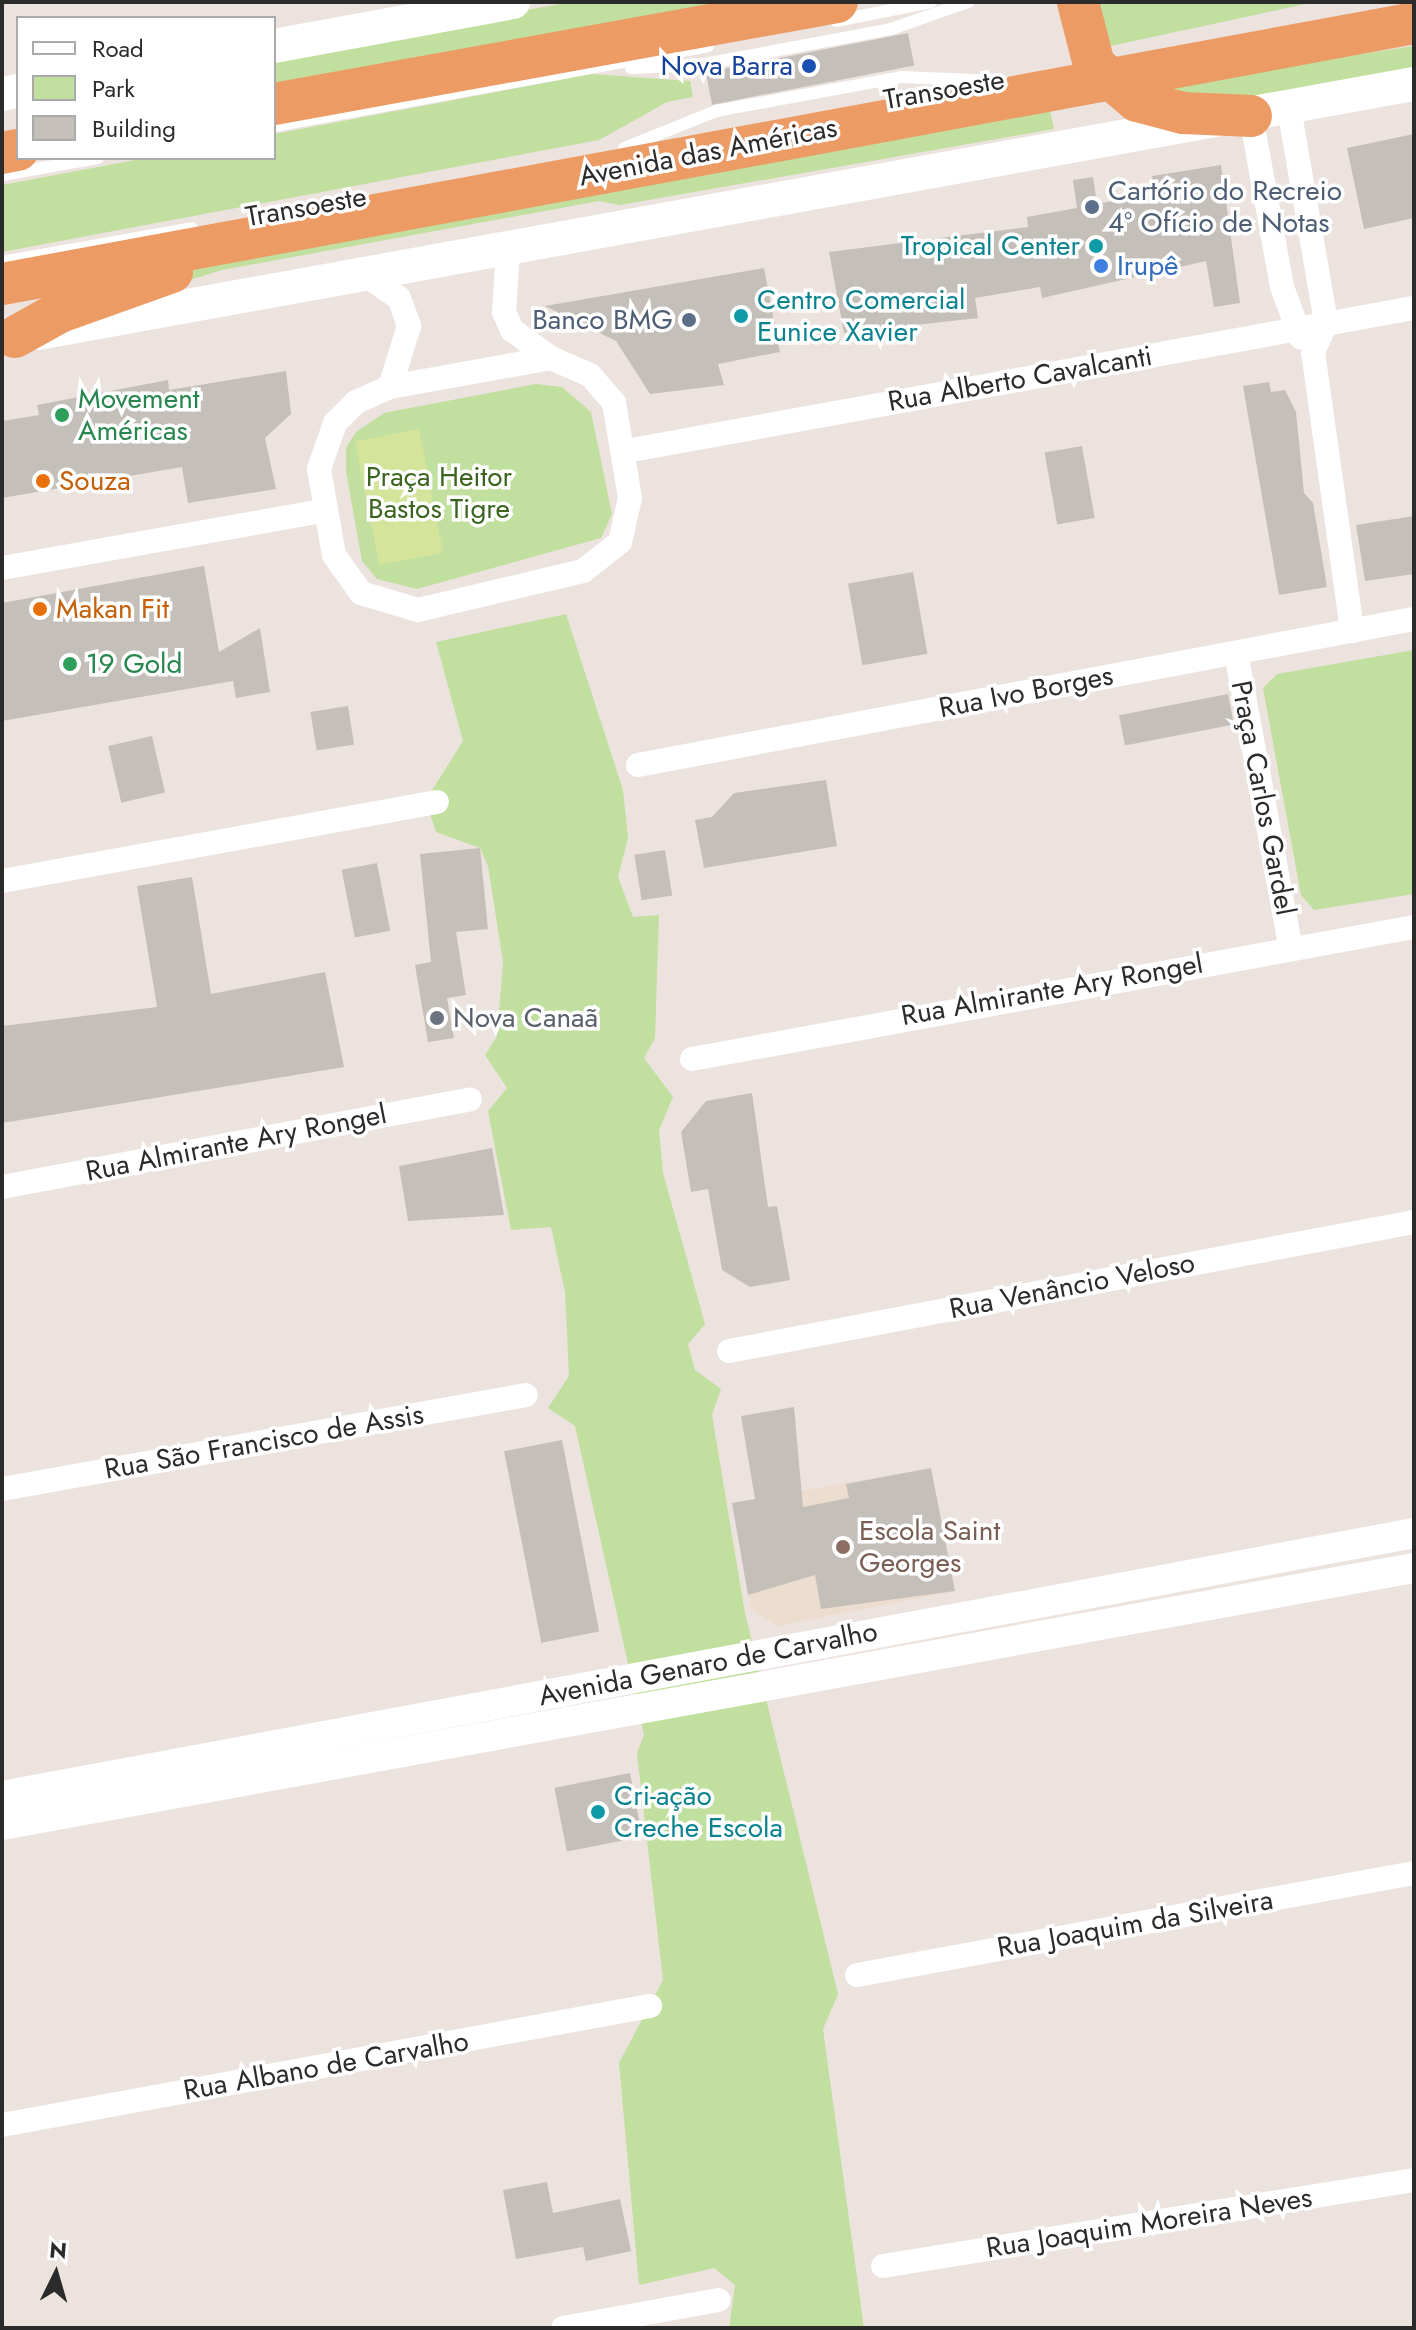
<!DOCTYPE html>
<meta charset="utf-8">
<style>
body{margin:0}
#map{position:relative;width:1416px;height:2330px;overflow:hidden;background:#ece3de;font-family:Jost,sans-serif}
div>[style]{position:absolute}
.education>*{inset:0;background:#ecddcf}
.green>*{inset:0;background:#c1df9f}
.pitch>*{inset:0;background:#d4e59b;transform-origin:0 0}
.building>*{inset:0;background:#c5bfba;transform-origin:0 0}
.service>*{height:12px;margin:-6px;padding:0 6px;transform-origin:6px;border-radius:6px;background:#fff}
.minor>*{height:24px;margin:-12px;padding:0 12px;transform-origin:12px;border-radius:12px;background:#fff}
.tertiary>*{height:30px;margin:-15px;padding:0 15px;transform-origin:15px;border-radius:15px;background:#fff}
.secondary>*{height:34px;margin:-17px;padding:0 17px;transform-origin:17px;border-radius:17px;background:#fff}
.trunk>*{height:42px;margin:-21px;padding:0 21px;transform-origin:21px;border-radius:21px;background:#ed9b65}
.dots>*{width:22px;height:22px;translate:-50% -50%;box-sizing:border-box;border:4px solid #fff;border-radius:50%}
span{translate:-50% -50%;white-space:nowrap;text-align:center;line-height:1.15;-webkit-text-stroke:7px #fff;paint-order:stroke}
.transit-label{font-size:28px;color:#164399}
.right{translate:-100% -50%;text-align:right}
.street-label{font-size:28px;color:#2b2b2b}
.service-label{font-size:28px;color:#4e5e75}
.left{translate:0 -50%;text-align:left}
.culture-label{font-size:28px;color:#0d838f}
.shop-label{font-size:28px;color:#366cbe}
.leisure-label{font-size:28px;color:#27864d}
.park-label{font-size:28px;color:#3b641f}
.food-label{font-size:28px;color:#c56008}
.worship-label{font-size:28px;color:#5b616d}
.education-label{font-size:28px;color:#785e54}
.frame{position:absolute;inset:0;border:4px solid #2b2b2b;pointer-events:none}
.legend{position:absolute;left:16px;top:16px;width:260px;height:144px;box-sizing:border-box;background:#fff;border:2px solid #aaa;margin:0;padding:10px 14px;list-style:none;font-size:24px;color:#2b2b2b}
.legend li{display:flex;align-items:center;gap:16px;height:40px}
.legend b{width:40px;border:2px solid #aaa}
.north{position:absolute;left:16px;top:2234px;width:80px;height:80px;-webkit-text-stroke:6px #fff;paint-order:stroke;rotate:5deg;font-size:22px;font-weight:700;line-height:32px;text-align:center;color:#2b2b2b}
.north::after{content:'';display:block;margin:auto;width:28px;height:36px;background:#2b2b2b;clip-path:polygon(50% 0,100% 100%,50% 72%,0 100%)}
</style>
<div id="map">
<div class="education">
<div style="clip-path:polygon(931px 1468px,955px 1591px,778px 1626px,751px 1610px,732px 1503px)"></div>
</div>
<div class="green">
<div style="clip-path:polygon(571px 2px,734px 2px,274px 90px,274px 56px)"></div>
<div style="clip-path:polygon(1093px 2px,1315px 2px,1106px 47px)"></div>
<div style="clip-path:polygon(1414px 46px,1414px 68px,1220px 103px,1135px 89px)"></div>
<div style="clip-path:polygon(592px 74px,690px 81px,693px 97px,667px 102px,599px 140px,2px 252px,2px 185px,146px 158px,274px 158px,274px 134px)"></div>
<div style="clip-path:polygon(1047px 95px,1054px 129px,620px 205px,599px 201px,222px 270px,141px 295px,211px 262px)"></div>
<div style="clip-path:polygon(536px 384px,562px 387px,591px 412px,612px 514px,601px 538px,417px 589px,377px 579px,362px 561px,346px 471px,346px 448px,356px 432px,384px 413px)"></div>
<div style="clip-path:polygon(566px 614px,623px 790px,628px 838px,618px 877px,633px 917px,659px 915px,655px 1038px,644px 1058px,673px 1097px,659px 1130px,663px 1173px,705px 1324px,688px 1344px,695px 1370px,721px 1389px,712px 1415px,745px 1613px,838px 1994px,823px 2029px,864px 2328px,729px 2328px,735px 2285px,714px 2268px,639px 2285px,619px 2063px,663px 1980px,637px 1753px,644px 1735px,575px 1426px,548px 1408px,569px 1376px,565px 1292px,551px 1227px,511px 1230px,488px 1111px,507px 1088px,485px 1055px,497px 1036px,503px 962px,488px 866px,480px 848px,436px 832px,429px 811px,431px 792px,463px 741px,436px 642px)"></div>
<div style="clip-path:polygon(1414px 650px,1414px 894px,1314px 910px,1301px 895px,1263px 688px,1277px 674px)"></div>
</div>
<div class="pitch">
<div style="left:419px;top:429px;width:126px;height:65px;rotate:79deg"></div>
</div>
<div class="building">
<div style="left:908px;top:33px;width:33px;height:206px;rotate:79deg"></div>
<div style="clip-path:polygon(1414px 134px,1414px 218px,1364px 229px,1347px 148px)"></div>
<div style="clip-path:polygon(1221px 165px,1240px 303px,1214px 307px,1206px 261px,1042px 298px,1040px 287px,975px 298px,978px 318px,844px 333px,829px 252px,1028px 227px,1027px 217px,1077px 208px,1073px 180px,1093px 177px,1097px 204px,1155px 193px,1152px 176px)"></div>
<div style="clip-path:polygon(764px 268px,780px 352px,718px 364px,724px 385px,650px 394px,616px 341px,545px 306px)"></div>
<div style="clip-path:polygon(286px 371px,291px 414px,265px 438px,276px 489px,188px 503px,182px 467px,2px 498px,2px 421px,39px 415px,37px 405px,168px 380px,169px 390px)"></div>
<div style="clip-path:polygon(1269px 382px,1271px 392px,1285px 390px,1296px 412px,1304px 493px,1313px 503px,1327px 587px,1279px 595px,1243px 386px)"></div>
<div style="left:1082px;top:446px;width:73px;height:38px;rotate:80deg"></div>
<div style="clip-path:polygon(1414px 516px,1414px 574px,1365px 581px,1356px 525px)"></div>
<div style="clip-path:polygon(204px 566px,219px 652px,260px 628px,270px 692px,236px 698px,233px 681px,2px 721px,2px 603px)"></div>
<div style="left:913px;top:572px;width:83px;height:66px;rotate:80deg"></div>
<div style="left:1228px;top:694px;width:31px;height:111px;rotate:79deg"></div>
<div style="left:348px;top:706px;width:39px;height:38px;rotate:81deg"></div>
<div style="left:152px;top:736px;width:58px;height:45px;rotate:77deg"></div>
<div style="clip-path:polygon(826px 780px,837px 846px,704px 868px,695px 820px,712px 817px,734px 793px)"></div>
<div style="clip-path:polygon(480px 848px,488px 929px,456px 932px,466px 995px,447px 998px,454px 1038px,428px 1042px,415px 965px,431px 962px,420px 854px)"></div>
<div style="left:665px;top:850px;width:46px;height:31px;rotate:81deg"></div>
<div style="left:377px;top:863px;width:69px;height:36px;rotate:79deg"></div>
<div style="clip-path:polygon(192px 877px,211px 994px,325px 972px,344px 1067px,2px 1123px,2px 1026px,157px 1007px,137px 886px)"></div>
<div style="clip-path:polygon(752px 1093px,768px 1207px,777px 1206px,790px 1280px,750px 1287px,722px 1270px,708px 1189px,691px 1192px,681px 1132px,706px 1101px)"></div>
<div style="clip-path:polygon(492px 1148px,504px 1215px,408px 1221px,399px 1166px)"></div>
<div style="clip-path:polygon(794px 1407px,803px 1507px,849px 1498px,846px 1484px,931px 1468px,955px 1591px,821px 1609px,815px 1575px,748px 1595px,732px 1503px,755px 1499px,741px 1416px)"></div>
<div style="left:562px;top:1440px;width:195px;height:59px;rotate:79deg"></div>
<div style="left:630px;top:1773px;width:65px;height:77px;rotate:79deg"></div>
<div style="clip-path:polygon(547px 2182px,553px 2213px,620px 2199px,631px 2251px,586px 2261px,583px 2247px,516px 2259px,503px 2190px)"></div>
</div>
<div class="service">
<div style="left:836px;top:21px;width:97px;rotate:-11.3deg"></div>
<div style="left:631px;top:68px;width:68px;rotate:-2.5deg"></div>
<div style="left:699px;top:65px;width:195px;rotate:-10.6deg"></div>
<div style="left:891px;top:29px;width:82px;rotate:-19.3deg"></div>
<div style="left:274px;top:126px;width:441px;rotate:-10.4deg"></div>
<div style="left:624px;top:148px;width:99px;rotate:-21.9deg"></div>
<div style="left:716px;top:111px;width:188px;rotate:-10.4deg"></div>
<div style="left:901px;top:77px;width:97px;rotate:2.4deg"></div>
<div style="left:2px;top:175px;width:97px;rotate:-10deg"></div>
<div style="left:2px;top:262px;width:193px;rotate:-10.1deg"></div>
</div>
<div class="minor">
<div style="left:1289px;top:108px;width:218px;rotate:80.2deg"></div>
<div style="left:1326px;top:323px;width:32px;rotate:114deg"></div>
<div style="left:1313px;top:352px;width:282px;rotate:82deg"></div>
<div style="left:1251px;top:116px;width:174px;rotate:79.7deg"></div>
<div style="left:1282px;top:287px;width:54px;rotate:69.6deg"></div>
<div style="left:508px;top:251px;width:61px;rotate:93.8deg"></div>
<div style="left:504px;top:312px;width:20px;rotate:66deg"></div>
<div style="left:512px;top:330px;width:48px;rotate:35.7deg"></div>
<div style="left:370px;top:278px;width:35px;rotate:35deg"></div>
<div style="left:399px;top:298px;width:30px;rotate:70deg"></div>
<div style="left:409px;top:326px;width:64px;rotate:107.3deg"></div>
<div style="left:551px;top:358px;width:43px;rotate:23.6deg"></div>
<div style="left:590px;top:375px;width:37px;rotate:49deg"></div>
<div style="left:614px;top:403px;width:96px;rotate:80.4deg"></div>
<div style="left:630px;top:498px;width:45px;rotate:102.8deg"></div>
<div style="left:620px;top:542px;width:47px;rotate:141.9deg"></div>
<div style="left:583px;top:571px;width:170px;rotate:166.7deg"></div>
<div style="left:418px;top:610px;width:59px;rotate:-163.4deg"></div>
<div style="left:361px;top:593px;width:47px;rotate:-125.4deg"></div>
<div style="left:334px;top:555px;width:87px;rotate:-99.9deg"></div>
<div style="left:319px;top:469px;width:49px;rotate:-70.8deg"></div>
<div style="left:335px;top:423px;width:30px;rotate:-45deg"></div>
<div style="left:356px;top:402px;width:37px;rotate:-24deg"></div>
<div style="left:390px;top:387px;width:164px;rotate:-10.2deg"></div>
<div style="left:626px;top:451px;width:801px;rotate:-10.29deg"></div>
<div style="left:2px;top:568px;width:329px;rotate:-10.1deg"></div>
<div style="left:1236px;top:653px;width:296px;rotate:79.5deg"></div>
<div style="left:638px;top:765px;width:790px;rotate:-10.66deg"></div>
<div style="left:2px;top:881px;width:442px;rotate:-10.3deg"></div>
<div style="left:692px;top:1059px;width:734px;rotate:-10.36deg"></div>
<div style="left:2px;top:1187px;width:476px;rotate:-10.6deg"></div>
<div style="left:729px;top:1351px;width:697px;rotate:-10.67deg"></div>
<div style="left:2px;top:1489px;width:532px;rotate:-10.17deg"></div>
<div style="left:857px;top:1975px;width:566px;rotate:-10.38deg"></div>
<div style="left:2px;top:2125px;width:659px;rotate:-10.41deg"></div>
<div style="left:883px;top:2266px;width:538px;rotate:-9.2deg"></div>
<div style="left:563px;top:2328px;width:158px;rotate:-10.2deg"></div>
</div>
<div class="tertiary">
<div style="left:2px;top:1796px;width:1436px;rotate:-10.55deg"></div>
<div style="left:2px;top:1825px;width:1435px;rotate:-10.32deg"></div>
</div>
<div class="secondary">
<div style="left:274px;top:46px;width:243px;rotate:-10.4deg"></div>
<div style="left:2px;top:94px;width:16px;rotate:-11deg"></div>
<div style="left:38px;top:333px;width:1398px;rotate:-10.26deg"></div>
</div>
<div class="trunk">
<div style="left:1078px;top:2px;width:65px;rotate:75.7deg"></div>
<div style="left:1094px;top:65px;width:56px;rotate:39.9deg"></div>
<div style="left:1137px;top:101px;width:48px;rotate:14.6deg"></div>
<div style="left:1183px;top:113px;width:68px;rotate:2.5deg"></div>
<div style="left:274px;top:104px;width:572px;rotate:-10.27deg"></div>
<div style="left:2px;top:153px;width:16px;rotate:-11deg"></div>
<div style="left:2px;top:284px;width:1436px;rotate:-10.47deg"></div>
<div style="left:15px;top:337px;width:51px;rotate:-29.1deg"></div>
<div style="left:60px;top:312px;width:119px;rotate:-19.7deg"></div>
</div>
<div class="dots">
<div style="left:809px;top:66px;background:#1a4fb4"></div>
<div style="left:1092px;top:207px;background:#5c6f8a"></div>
<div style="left:1096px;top:246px;background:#0f9aa8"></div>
<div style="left:1101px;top:266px;background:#3f7fe0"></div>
<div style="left:741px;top:316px;background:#0f9aa8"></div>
<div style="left:689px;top:320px;background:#5c6f8a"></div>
<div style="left:62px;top:415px;background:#2e9e5b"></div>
<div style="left:43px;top:481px;background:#e8710a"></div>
<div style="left:40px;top:609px;background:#e8710a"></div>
<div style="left:70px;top:664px;background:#2e9e5b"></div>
<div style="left:437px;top:1018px;background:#6b7280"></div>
<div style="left:843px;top:1547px;background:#8d6e63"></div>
<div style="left:598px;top:1812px;background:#0f9aa8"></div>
</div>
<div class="transit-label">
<span class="right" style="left:793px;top:66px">Nova Barra</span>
</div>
<div class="street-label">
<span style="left:944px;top:90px;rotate:-10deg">Transoeste</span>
<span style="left:708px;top:152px;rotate:-11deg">Avenida das Américas</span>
<span style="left:306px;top:207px;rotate:-10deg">Transoeste</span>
<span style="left:1020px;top:379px;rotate:-10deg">Rua Alberto Cavalcanti</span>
<span style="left:1026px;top:692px;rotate:-11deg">Rua Ivo Borges</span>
<span style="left:1263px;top:798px;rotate:79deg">Praça Carlos Gardel</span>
<span style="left:1052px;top:990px;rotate:-10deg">Rua Almirante Ary Rongel</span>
<span style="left:236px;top:1143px;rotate:-11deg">Rua Almirante Ary Rongel</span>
<span style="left:1072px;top:1286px;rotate:-11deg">Rua Venâncio Veloso</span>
<span style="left:264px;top:1442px;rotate:-10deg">Rua São Francisco de Assis</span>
<span style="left:708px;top:1664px;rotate:-11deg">Avenida Genaro de Carvalho</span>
<span style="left:1135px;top:1924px;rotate:-10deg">Rua Joaquim da Silveira</span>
<span style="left:326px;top:2066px;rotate:-10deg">Rua Albano de Carvalho</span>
<span style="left:1149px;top:2223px;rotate:-9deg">Rua Joaquim Moreira Neves</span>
</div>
<div class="service-label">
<span class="left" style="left:1108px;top:207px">Cartório do Recreio<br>4º Ofício de Notas</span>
<span class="right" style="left:673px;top:320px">Banco BMG</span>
</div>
<div class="culture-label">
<span class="right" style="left:1080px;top:246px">Tropical Center</span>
<span class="left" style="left:757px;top:316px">Centro Comercial<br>Eunice Xavier</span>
<span class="left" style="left:614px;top:1812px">Cri-ação<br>Creche Escola</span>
</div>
<div class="shop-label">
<span class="left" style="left:1117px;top:266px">Irupê</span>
</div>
<div class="leisure-label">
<span class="left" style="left:78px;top:415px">Movement<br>Américas</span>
<span class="left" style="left:86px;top:664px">19 Gold</span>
</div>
<div class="park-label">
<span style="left:439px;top:493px">Praça Heitor<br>Bastos Tigre</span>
</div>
<div class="food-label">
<span class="left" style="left:59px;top:481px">Souza</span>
<span class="left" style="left:56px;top:609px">Makan Fit</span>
</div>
<div class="worship-label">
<span class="left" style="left:453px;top:1018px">Nova Canaã</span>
</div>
<div class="education-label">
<span class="left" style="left:859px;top:1547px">Escola Saint<br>Georges</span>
</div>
<div class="frame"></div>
<ul class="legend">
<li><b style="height:10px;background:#fff"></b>Road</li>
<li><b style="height:22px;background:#c1df9f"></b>Park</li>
<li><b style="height:22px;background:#c5bfba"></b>Building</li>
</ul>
<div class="north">N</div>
</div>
